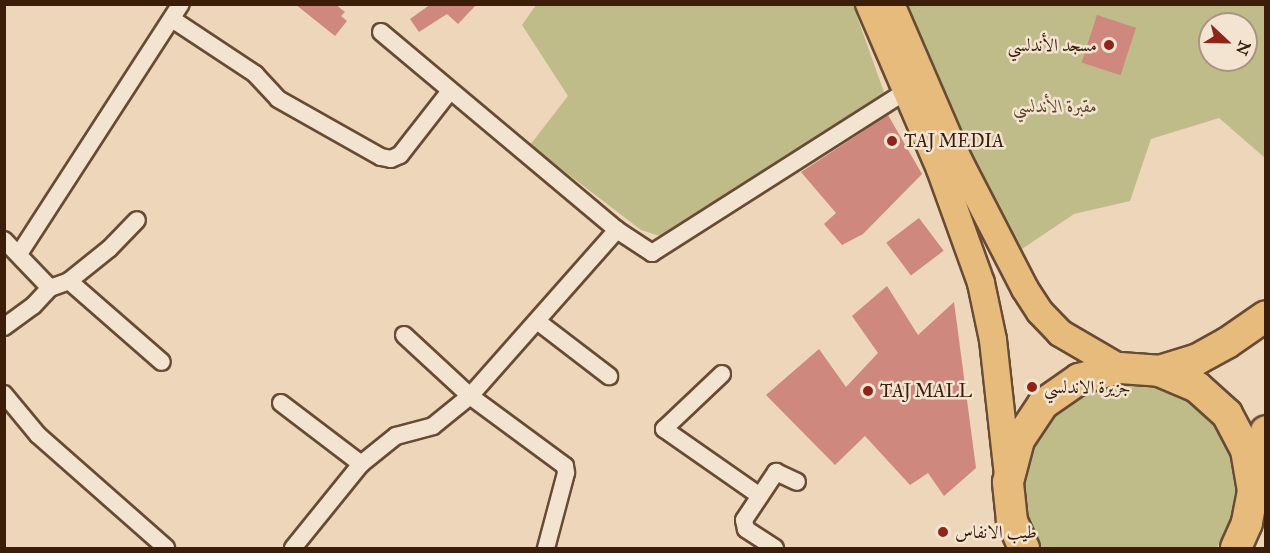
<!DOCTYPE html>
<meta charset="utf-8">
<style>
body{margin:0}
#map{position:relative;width:1270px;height:553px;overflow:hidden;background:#edd6b9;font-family:"IM FELL Great Primer",Amiri,serif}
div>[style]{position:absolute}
.green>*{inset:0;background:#bfbc8a}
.building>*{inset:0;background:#ce887d;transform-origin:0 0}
.roads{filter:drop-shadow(2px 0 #684b35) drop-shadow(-2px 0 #684b35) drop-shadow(0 2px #684b35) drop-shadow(0 -2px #684b35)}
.street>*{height:16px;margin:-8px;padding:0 8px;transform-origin:8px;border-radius:8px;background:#f3e4d2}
.primary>*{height:26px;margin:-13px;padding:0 13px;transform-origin:13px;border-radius:13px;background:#e6bb7c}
.highway>*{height:30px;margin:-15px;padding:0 15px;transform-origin:15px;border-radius:15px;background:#e6bb7c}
.dots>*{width:16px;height:16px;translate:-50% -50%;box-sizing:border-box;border:3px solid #f3e4d2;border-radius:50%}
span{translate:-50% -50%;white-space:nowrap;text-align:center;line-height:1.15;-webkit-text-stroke:5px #f3e4d2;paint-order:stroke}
.poi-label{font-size:18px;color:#3b1d09}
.right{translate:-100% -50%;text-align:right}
.left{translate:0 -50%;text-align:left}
.park-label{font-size:18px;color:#5c4529;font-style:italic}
.frame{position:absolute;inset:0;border:6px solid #3b1d09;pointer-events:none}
.north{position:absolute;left:1198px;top:12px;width:60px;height:60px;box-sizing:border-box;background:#f3e4d2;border:2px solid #a99482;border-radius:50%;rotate:112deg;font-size:16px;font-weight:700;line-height:24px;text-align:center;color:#3b1d09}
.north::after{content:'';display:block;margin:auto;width:21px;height:27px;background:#8f2418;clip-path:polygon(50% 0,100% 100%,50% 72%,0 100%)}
</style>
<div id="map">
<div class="green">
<div style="clip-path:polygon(536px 5px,853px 5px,885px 95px,660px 236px,641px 230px,530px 145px,568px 96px,522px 25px)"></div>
<div style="clip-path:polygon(evenodd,904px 5px,1265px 5px,1265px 158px,1219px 118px,1151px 139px,1130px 201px,1074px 214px,1022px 249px,967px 158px,904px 5px,1210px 24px,1246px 24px,1246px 60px,1210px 60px,1210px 24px)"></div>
<div style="clip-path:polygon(1114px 382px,1151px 382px,1185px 395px,1212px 419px,1230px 451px,1237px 487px,1231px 523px,1217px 548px,1043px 548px,1040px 545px,1026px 514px,1024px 479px,1032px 446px,1051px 416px,1080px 393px)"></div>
</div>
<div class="building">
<div style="clip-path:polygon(295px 4px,335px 4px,345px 12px,341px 16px,347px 21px,335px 36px)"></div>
<div style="clip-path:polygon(431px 4px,477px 4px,458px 24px,447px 14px,419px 32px,410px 19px)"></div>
<div style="left:1097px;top:15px;width:41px;height:50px;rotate:18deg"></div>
<div style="clip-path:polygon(888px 115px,922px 174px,863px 234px,842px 245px,824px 224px,836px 213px,801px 172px)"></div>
<div style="left:919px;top:218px;width:41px;height:41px;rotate:53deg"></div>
<div style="clip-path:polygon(887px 286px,918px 335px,954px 302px,976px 468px,944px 496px,928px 473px,910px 485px,865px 436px,835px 465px,766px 395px,819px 349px,846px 387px,878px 353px,852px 316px)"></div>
</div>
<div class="roads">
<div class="street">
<div style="left:172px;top:19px;width:100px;rotate:33.5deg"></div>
<div style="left:255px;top:74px;width:34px;rotate:47deg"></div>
<div style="left:278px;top:99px;width:118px;rotate:29.4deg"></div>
<div style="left:381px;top:157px;width:10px;rotate:11deg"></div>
<div style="left:391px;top:159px;width:10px;rotate:-24deg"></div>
<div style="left:400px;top:155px;width:81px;rotate:-52deg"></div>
<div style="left:381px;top:32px;width:308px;rotate:40deg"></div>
<div style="left:617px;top:230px;width:42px;rotate:33.3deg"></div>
<div style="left:652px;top:253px;width:300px;rotate:-32.5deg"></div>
<div style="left:4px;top:240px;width:66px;rotate:46.2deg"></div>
<div style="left:19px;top:254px;width:298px;rotate:-57.1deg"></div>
<div style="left:69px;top:281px;width:51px;rotate:-38.7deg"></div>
<div style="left:109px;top:249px;width:40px;rotate:-46deg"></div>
<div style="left:537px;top:321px;width:91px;rotate:37.4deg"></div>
<div style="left:4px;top:327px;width:36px;rotate:-36deg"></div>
<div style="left:33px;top:306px;width:25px;rotate:-47deg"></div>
<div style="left:50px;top:288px;width:20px;rotate:-20deg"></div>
<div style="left:69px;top:281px;width:123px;rotate:41.1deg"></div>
<div style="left:404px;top:335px;width:90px;rotate:42.7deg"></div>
<div style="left:470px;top:396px;width:118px;rotate:36.4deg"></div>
<div style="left:565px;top:466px;width:7px;rotate:82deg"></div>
<div style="left:566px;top:473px;width:78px;rotate:104.9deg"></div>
<div style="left:722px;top:374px;width:80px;rotate:136.5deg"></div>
<div style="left:664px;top:429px;width:117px;rotate:34.9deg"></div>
<div style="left:4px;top:394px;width:53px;rotate:50.3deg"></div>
<div style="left:38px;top:435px;width:171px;rotate:41.4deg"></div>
<div style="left:281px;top:403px;width:101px;rotate:37.3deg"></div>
<div style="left:293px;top:548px;width:108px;rotate:-51deg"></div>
<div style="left:361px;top:464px;width:45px;rotate:-38.7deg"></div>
<div style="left:396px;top:436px;width:38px;rotate:-15deg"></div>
<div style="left:433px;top:426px;width:48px;rotate:-39deg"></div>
<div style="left:470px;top:396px;width:222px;rotate:-48.5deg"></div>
<div style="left:775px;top:548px;width:35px;rotate:-147deg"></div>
<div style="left:746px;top:529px;width:9px;rotate:-103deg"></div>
<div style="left:744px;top:520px;width:58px;rotate:-56.3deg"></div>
<div style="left:776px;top:472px;width:23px;rotate:25deg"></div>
</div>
<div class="primary">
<div style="left:869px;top:4px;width:180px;rotate:66.7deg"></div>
<div style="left:940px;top:169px;width:121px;rotate:70.2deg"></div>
<div style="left:981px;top:283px;width:58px;rotate:78.1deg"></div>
<div style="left:993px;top:340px;width:136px;rotate:83.7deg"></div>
<div style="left:891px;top:4px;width:171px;rotate:66.6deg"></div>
<div style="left:959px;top:161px;width:144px;rotate:62.7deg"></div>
<div style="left:1025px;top:289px;width:27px;rotate:57deg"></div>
<div style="left:1040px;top:312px;width:29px;rotate:46deg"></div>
<div style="left:1060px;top:333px;width:69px;rotate:30.3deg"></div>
</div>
<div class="highway">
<div style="left:1159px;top:371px;width:39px;rotate:-17deg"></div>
<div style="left:1196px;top:360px;width:35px;rotate:-29deg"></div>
<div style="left:1227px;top:343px;width:47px;rotate:-34.7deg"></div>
<div style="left:1255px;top:479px;width:49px;rotate:-77.1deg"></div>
<div style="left:1024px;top:548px;width:30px;rotate:-114deg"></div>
<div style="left:1012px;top:521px;width:39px;rotate:-96deg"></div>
<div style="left:1008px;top:482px;width:43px;rotate:-75.3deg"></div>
<div style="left:1019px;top:440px;width:43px;rotate:-56.3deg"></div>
<div style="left:1043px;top:404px;width:44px;rotate:-34.8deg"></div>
<div style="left:1079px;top:379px;width:42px;rotate:-15deg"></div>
<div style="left:1120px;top:368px;width:39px;rotate:4deg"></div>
<div style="left:1159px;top:371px;width:41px;rotate:22.8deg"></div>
<div style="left:1197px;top:387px;width:40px;rotate:42deg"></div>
<div style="left:1227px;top:414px;width:41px;rotate:62.2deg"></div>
<div style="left:1246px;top:450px;width:42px;rotate:80.3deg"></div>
<div style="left:1253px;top:491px;width:33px;rotate:101deg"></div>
<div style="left:1247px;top:523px;width:27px;rotate:114deg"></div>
</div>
</div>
<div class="dots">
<div style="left:1109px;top:45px;background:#8f2418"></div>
<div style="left:892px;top:141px;background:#8f2418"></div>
<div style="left:1032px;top:387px;background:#8f2418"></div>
<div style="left:868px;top:391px;background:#8f2418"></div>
<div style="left:943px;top:532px;background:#8f2418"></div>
</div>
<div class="poi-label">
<span class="right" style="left:1097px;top:45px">مسجد الأندلسي</span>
<span class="left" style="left:904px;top:141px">TAJ MEDIA</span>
<span class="left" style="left:1044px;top:387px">جزيرة الاندلسي</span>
<span class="left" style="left:880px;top:391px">TAJ MALL</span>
<span class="left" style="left:955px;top:532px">طيب الانفاس</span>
</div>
<div class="park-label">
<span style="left:1055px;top:106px">مقبرة الأندلسي</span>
</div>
<div class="frame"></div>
<div class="north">N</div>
</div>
